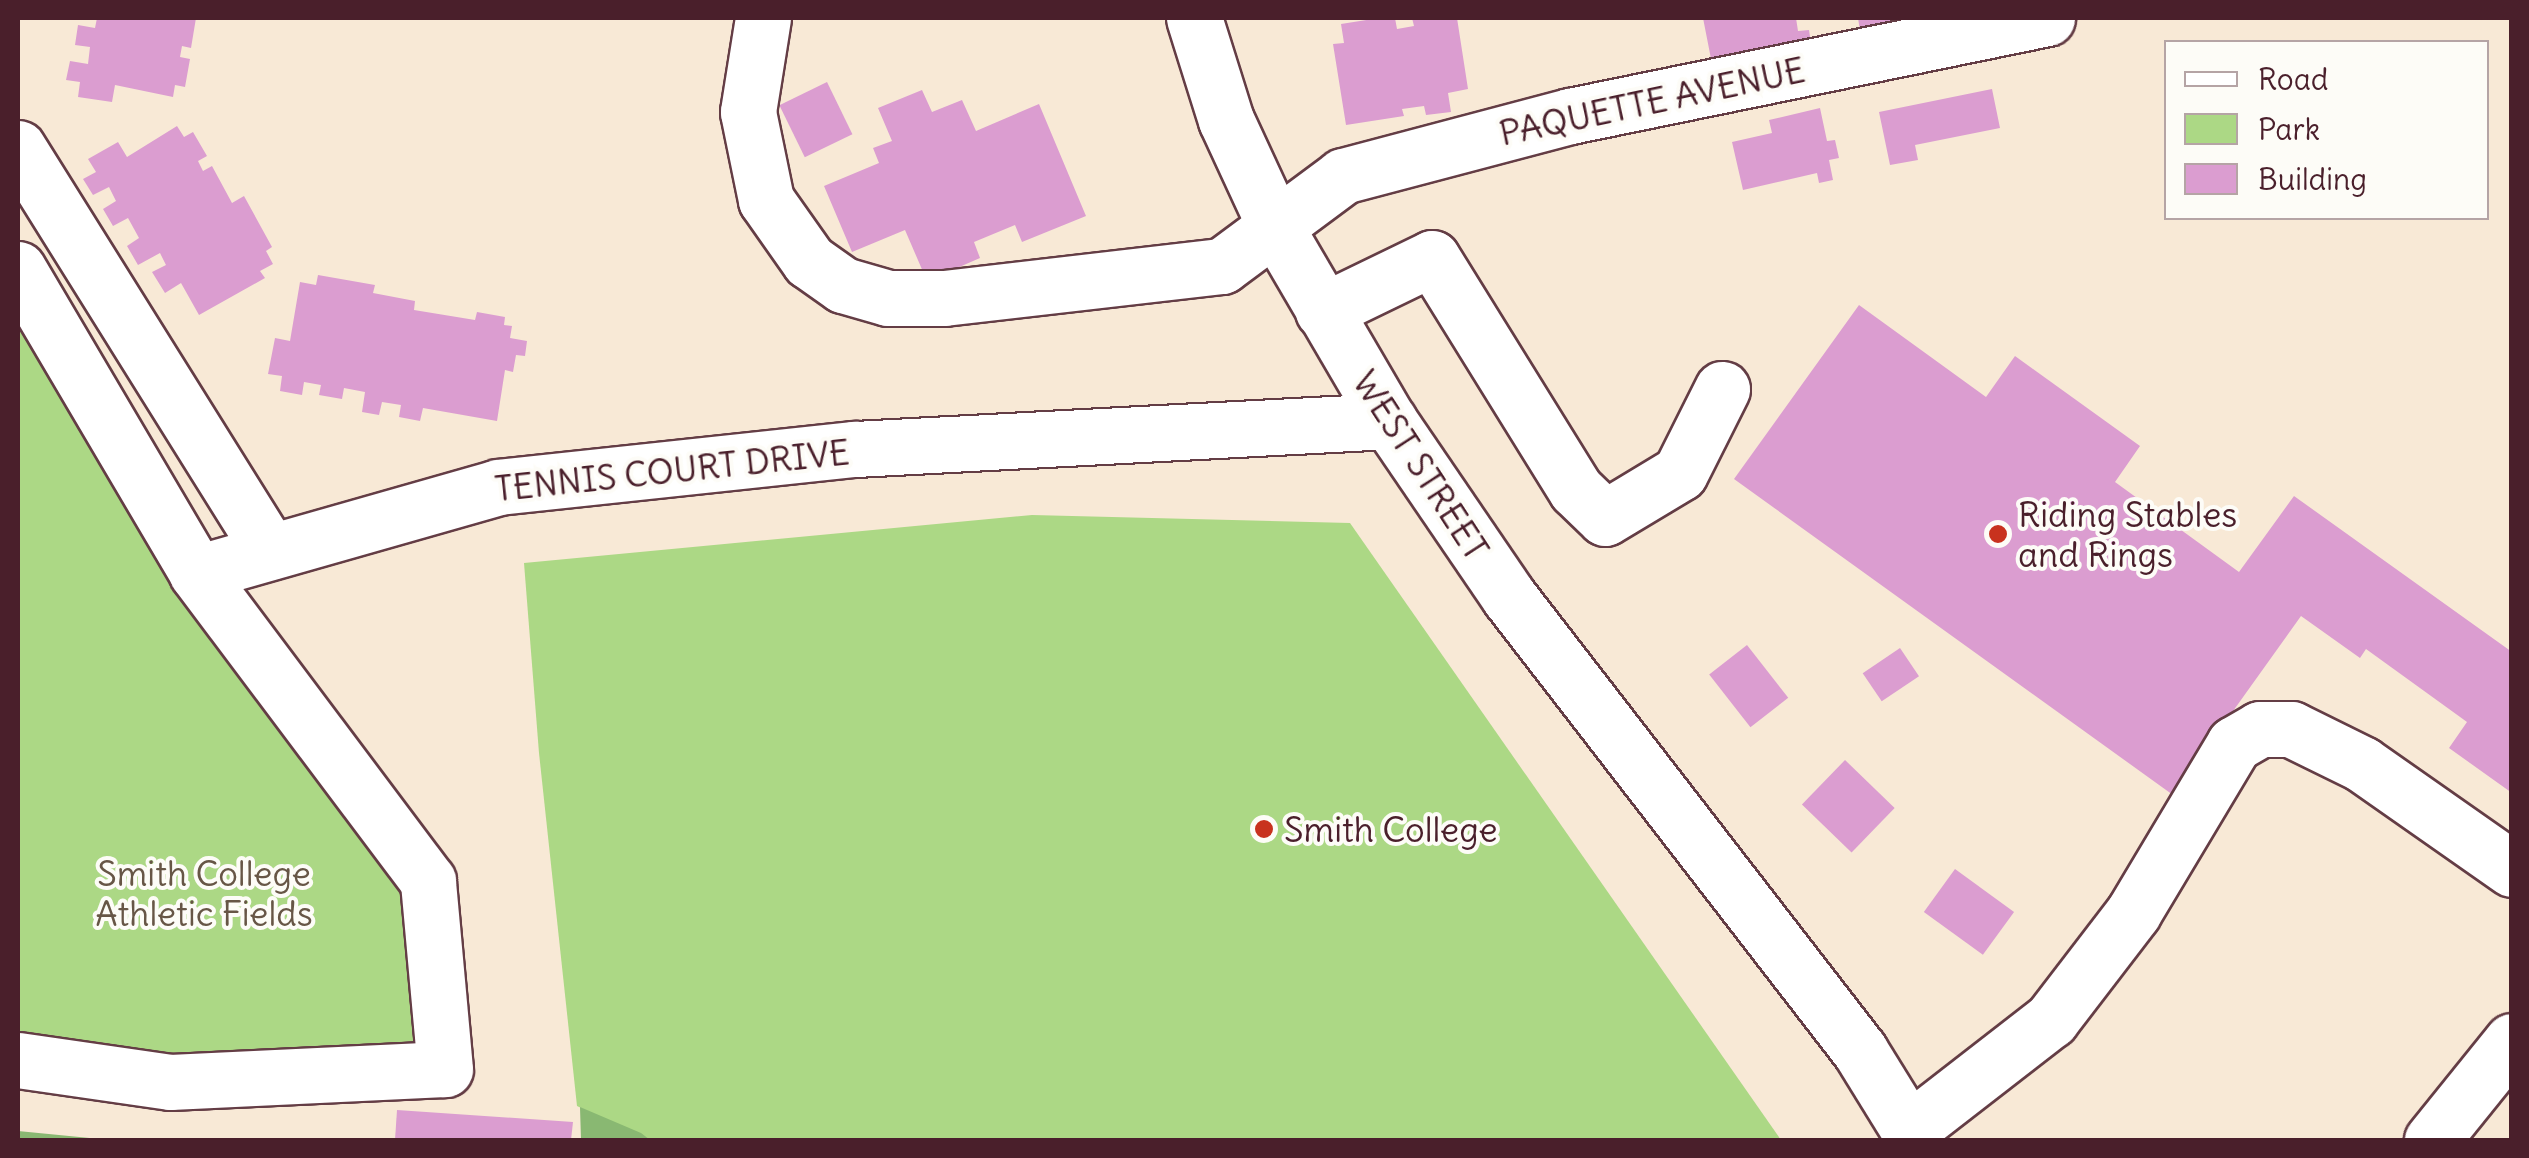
<!DOCTYPE html>
<style>
body{margin:0}
#map{position:relative;width:2529px;height:1158px;overflow:hidden;background:#f8e9d6;font-family:Delius,sans-serif}
div>[style]{position:absolute}
.green>*{inset:0;background:#acd885}
.forest>*{inset:0;background:#89b872}
.building>*{inset:0;background:#db9dd0;transform-origin:0 0}
.roads{filter:drop-shadow(2px 0 #643d45) drop-shadow(-2px 0 #643d45) drop-shadow(0 2px #643d45) drop-shadow(0 -2px #643d45)}
.minor>*{height:55px;margin:-27.5px;padding:0 27.5px;transform-origin:27.5px;border-radius:27.5px;background:#fff}
.major>*{height:55px;margin:-27.5px;padding:0 27.5px;transform-origin:27.5px;border-radius:27.5px;background:#fff}
.dots>*{width:28px;height:28px;translate:-50% -50%;box-sizing:border-box;border:5px solid #fdfcf7;border-radius:50%}
span{translate:-50% -50%;white-space:nowrap;text-align:center;line-height:1.15;-webkit-text-stroke:8px #fdfcf7;paint-order:stroke}
.street-label{font-size:35px;color:#4a1f2b}
.poi-label{font-size:35px;color:#4a1f2b}
.left{translate:0 -50%;text-align:left}
.park-label{font-size:35px;color:#675646}
.frame{position:absolute;inset:0;border:20px solid #4a1f2b;pointer-events:none}
.legend{position:absolute;left:2164px;top:40px;width:325px;height:180px;box-sizing:border-box;background:#fdfcf7;border:2px solid #b5a4a5;margin:0;padding:12px 18px;list-style:none;font-size:30px;color:#4a1f2b}
.legend li{display:flex;align-items:center;gap:20px;height:50px}
.legend b{width:50px;border:2px solid #b5a4a5}
</style>
<div id="map">
<div class="green">
<div style="clip-path:polygon(18px 269px,428px 881px,445px 1069px,18px 1060px)"></div>
<div style="clip-path:polygon(1032px 515px,1350px 523px,1781px 1140px,650px 1140px,577px 1106px,539px 753px,524px 563px)"></div>
</div>
<div class="forest">
<div style="clip-path:polygon(580px 1107px,641px 1133px,650px 1140px,581px 1140px)"></div>
<div style="clip-path:polygon(18px 1131px,110px 1140px,18px 1140px)"></div>
</div>
<div class="building">
<div style="clip-path:polygon(97px 18px,196px 18px,191px 48px,182px 46px,180px 57px,190px 59px,185px 87px,175px 85px,173px 97px,115px 85px,112px 102px,78px 97px,80px 82px,66px 80px,70px 61px,88px 64px,90px 47px,75px 45px,78px 25px,95px 28px)"></div>
<div style="clip-path:polygon(1379px 18px,1395px 18px,1397px 29px,1414px 26px,1412px 18px,1457px 18px,1468px 89px,1448px 93px,1451px 112px,1426px 115px,1424px 106px,1402px 109px,1404px 116px,1346px 125px,1333px 44px,1344px 43px,1341px 24px)"></div>
<div style="clip-path:polygon(1703px 18px,1796px 18px,1798px 31px,1809px 30px,1812px 50px,1713px 69px)"></div>
<div style="clip-path:polygon(1858px 18px,1962px 18px,1861px 37px)"></div>
<div style="left:827px;top:82px;width:58px;height:53px;rotate:64deg"></div>
<div style="clip-path:polygon(1992px 89px,2000px 128px,1915px 145px,1918px 160px,1890px 165px,1879px 112px)"></div>
<div style="clip-path:polygon(922px 90px,932px 112px,962px 100px,976px 131px,1039px 104px,1086px 216px,1022px 242px,1015px 225px,974px 242px,980px 258px,927px 281px,905px 230px,852px 252px,824px 186px,879px 163px,873px 148px,892px 141px,878px 108px)"></div>
<div style="clip-path:polygon(1820px 108px,1827px 141px,1835px 140px,1839px 158px,1829px 160px,1833px 180px,1819px 183px,1817px 173px,1743px 190px,1732px 142px,1772px 133px,1769px 120px)"></div>
<div style="clip-path:polygon(177px 126px,184px 137px,193px 132px,207px 156px,198px 161px,203px 171px,212px 166px,232px 203px,244px 196px,272px 247px,266px 251px,273px 264px,260px 271px,265px 278px,199px 315px,181px 283px,165px 293px,152px 272px,166px 265px,160px 253px,138px 265px,127px 246px,139px 238px,128px 218px,113px 226px,103px 209px,116px 201px,109px 187px,93px 195px,83px 179px,96px 172px,88px 159px,118px 142px,127px 157px)"></div>
<div style="clip-path:polygon(318px 275px,375px 285px,373px 293px,415px 301px,414px 310px,475px 320px,477px 312px,505px 317px,504px 325px,512px 326px,510px 338px,527px 341px,525px 356px,516px 355px,513px 372px,505px 370px,497px 421px,423px 408px,420px 421px,399px 417px,401px 405px,382px 402px,379px 415px,362px 412px,365px 392px,344px 388px,342px 399px,319px 395px,321px 385px,304px 382px,302px 395px,280px 391px,282px 376px,268px 374px,275px 338px,290px 341px,300px 282px,316px 285px)"></div>
<div style="clip-path:polygon(1859px 305px,1986px 397px,2015px 356px,2140px 446px,2115px 482px,2239px 572px,2294px 496px,2512px 652px,2512px 793px,2449px 748px,2467px 722px,2366px 649px,2360px 658px,2301px 616px,2173px 795px,1734px 479px)"></div>
<div style="left:1747px;top:645px;width:67px;height:48px;rotate:52deg"></div>
<div style="left:1900px;top:648px;width:34px;height:45px;rotate:56deg"></div>
<div style="left:1845px;top:760px;width:69px;height:62px;rotate:44deg"></div>
<div style="left:1955px;top:869px;width:73px;height:53px;rotate:36deg"></div>
<div style="clip-path:polygon(397px 1110px,573px 1122px,571px 1140px,395px 1140px)"></div>
</div>
<div class="roads">
<div class="minor">
<div style="left:763px;top:18px;width:95px;rotate:99.1deg"></div>
<div style="left:748px;top:112px;width:90px;rotate:78.4deg"></div>
<div style="left:766px;top:200px;width:75px;rotate:54.8deg"></div>
<div style="left:809px;top:261px;width:42px;rotate:35.2deg"></div>
<div style="left:843px;top:285px;width:47px;rotate:16.1deg"></div>
<div style="left:888px;top:298px;width:56px"></div>
<div style="left:944px;top:298px;width:280px;rotate:-6.6deg"></div>
<div style="left:1222px;top:266px;width:151px;rotate:-36.6deg"></div>
<div style="left:1343px;top:176px;width:235px;rotate:-14.8deg"></div>
<div style="left:1570px;top:116px;width:487px;rotate:-11.6deg"></div>
<div style="left:18px;top:148px;width:476px;rotate:58deg"></div>
<div style="left:18px;top:269px;width:353px;rotate:59.5deg"></div>
<div style="left:197px;top:573px;width:313px;rotate:-15.9deg"></div>
<div style="left:498px;top:487px;width:359px;rotate:-6.1deg"></div>
<div style="left:855px;top:449px;width:535px;rotate:-3deg"></div>
<div style="left:1323px;top:311px;width:121px;rotate:-25.9deg"></div>
<div style="left:1432px;top:258px;width:273px;rotate:58.2deg"></div>
<div style="left:1576px;top:490px;width:40px;rotate:44deg"></div>
<div style="left:1605px;top:518px;width:87px;rotate:-31deg"></div>
<div style="left:1680px;top:473px;width:94px;rotate:-63.4deg"></div>
<div style="left:18px;top:1060px;width:154px;rotate:8.2deg"></div>
<div style="left:170px;top:1082px;width:275px;rotate:-2.7deg"></div>
<div style="left:445px;top:1069px;width:189px;rotate:-95.2deg"></div>
<div style="left:428px;top:881px;width:385px;rotate:-126.9deg"></div>
<div style="left:1909px;top:1130px;width:180px;rotate:-37.8deg"></div>
<div style="left:2051px;top:1020px;width:135px;rotate:-52.5deg"></div>
<div style="left:2133px;top:913px;width:197px;rotate:-59.1deg"></div>
<div style="left:2234px;top:744px;width:30px;rotate:-30deg"></div>
<div style="left:2260px;top:729px;width:31px"></div>
<div style="left:2291px;top:729px;width:79px;rotate:26.2deg"></div>
<div style="left:2362px;top:764px;width:183px;rotate:35deg"></div>
<div style="left:2432px;top:1140px;width:127px;rotate:-51.1deg"></div>
</div>
<div class="major">
<div style="left:1194px;top:18px;width:107px;rotate:72.6deg"></div>
<div style="left:1226px;top:120px;width:119px;rotate:65.2deg"></div>
<div style="left:1276px;top:228px;width:224px;rotate:59.7deg"></div>
<div style="left:1389px;top:421px;width:213px;rotate:55.7deg"></div>
<div style="left:1509px;top:597px;width:574px;rotate:52.29deg"></div>
<div style="left:1860px;top:1051px;width:105px;rotate:58.3deg"></div>
</div>
</div>
<div class="dots">
<div style="left:1998px;top:534px;background:#c8321e"></div>
<div style="left:1264px;top:829px;background:#c8321e"></div>
</div>
<div class="street-label">
<span style="left:1652px;top:101px;rotate:-12deg">PAQUETTE AVENUE</span>
<span style="left:1421px;top:465px;rotate:57deg">WEST STREET</span>
<span style="left:672px;top:470px;rotate:-6deg">TENNIS COURT DRIVE</span>
</div>
<div class="poi-label">
<span class="left" style="left:2018px;top:534px">Riding Stables<br>and Rings</span>
<span class="left" style="left:1284px;top:829px">Smith College</span>
</div>
<div class="park-label">
<span style="left:204px;top:893px">Smith College<br>Athletic Fields</span>
</div>
<div class="frame"></div>
<ul class="legend">
<li><b style="height:12px;background:#fff"></b>Road</li>
<li><b style="height:28px;background:#acd885"></b>Park</li>
<li><b style="height:28px;background:#db9dd0"></b>Building</li>
</ul>
</div>
